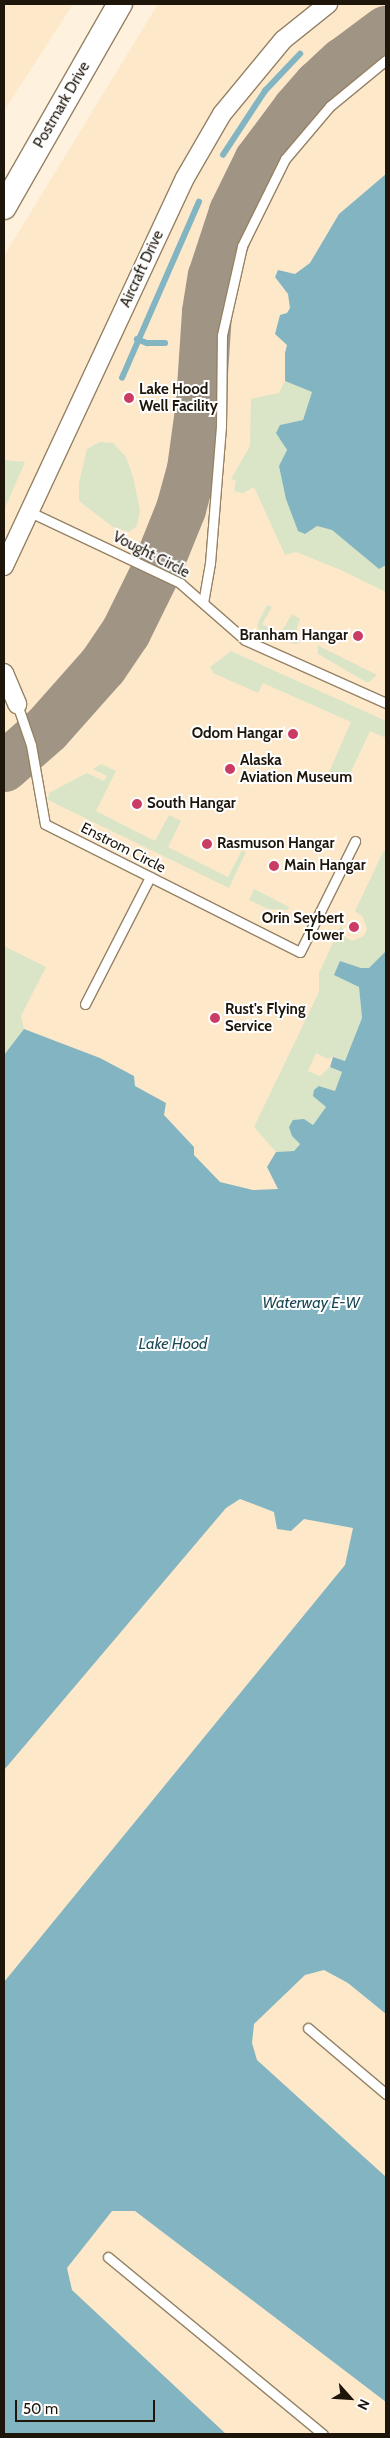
<!DOCTYPE html>
<style>
body{margin:0}
#map{position:relative;width:390px;height:2438px;overflow:hidden;background:#fef1de;font-family:Cabin,sans-serif}
div>[style]{position:absolute}
.built>*{inset:0;background:#fde8ca}
.green>*{inset:0;background:#dae5c7}
.water>*{inset:0;background:#82b5c1}
.stream>*{height:5.5px;margin:-2.75px;padding:0 2.75px;transform-origin:2.75px;border-radius:2.75px;background:#82b5c1}
.taxiway>*{height:50px;margin:-25px;padding:0 25px;transform-origin:25px;border-radius:25px;background:#a09485}
.roads{filter:drop-shadow(1px 0 #958265) drop-shadow(-1px 0 #958265) drop-shadow(0 1px #958265) drop-shadow(0 -1px #958265)}
.lane>*{height:9px;margin:-4.5px;padding:0 4.5px;transform-origin:4.5px;border-radius:4.5px;background:#fff}
.street>*{height:18px;margin:-9px;padding:0 9px;transform-origin:9px;border-radius:9px;background:#fff}
.secondary>*{height:24px;margin:-12px;padding:0 12px;transform-origin:12px;border-radius:12px;background:#fff}
.dots>*{width:14px;height:14px;translate:-50% -50%;box-sizing:border-box;border:2px solid #fff;border-radius:50%}
span{translate:-50% -50%;white-space:nowrap;text-align:center;line-height:1.15;-webkit-text-stroke:4px #fff;paint-order:stroke}
.street-label{font-size:15px;color:#1e160b}
.poi-label{font-size:15px;color:#1e160b;font-weight:700}
.left{translate:0 -50%;text-align:left}
.right{translate:-100% -50%;text-align:right}
.water-label{font-size:16px;color:#1c4a54;font-style:italic}
.frame{position:absolute;inset:0;border:5px solid #1e160b;pointer-events:none}
.north{position:absolute;left:325px;top:2373px;width:50px;height:50px;-webkit-text-stroke:4px #fff;paint-order:stroke;rotate:116deg;font-size:14px;font-weight:700;line-height:20px;text-align:center;color:#1e160b}
.north::after{content:'';display:block;margin:auto;width:18px;height:22px;background:#1e160b;clip-path:polygon(50% 0,100% 100%,50% 72%,0 100%)}
.scale{position:absolute;left:15px;top:2400px;width:140px;height:22px;box-sizing:border-box;border:2px solid #1e160b;border-top:0;padding-left:6px;font-size:15px;line-height:18px;white-space:nowrap;color:#1e160b;-webkit-text-stroke:4px #fff;paint-order:stroke}
</style>
<div id="map">
<div class="built">
<div style="clip-path:polygon(4px 4px,73px 4px,4px 111px)"></div>
<div style="clip-path:polygon(158px 4px,386px 4px,386px 2434px,4px 2434px,4px 256px)"></div>
</div>
<div class="green">
<div style="clip-path:polygon(285px 381px,312px 392px,303px 420px,280px 425px,305px 534px,317px 526px,332px 530px,379px 569px,386px 565px,386px 592px,341px 570px,296px 552px,285px 555px,254px 487px,243px 493px,234px 491px,236px 481px,231px 479px,250px 446px,251px 399px,279px 393px)"></div>
<div style="clip-path:polygon(100px 442px,113px 443px,126px 457px,133px 477px,140px 510px,137px 526px,129px 532px,113px 527px,79px 501px,79px 483px,87px 449px)"></div>
<div style="clip-path:polygon(4px 460px,25px 462px,4px 510px)"></div>
<div style="clip-path:polygon(267px 605px,272px 607px,262px 624px,280px 634px,292px 614px,300px 619px,296px 632px,300px 640px,299px 643px,295px 644px,259px 630px,257px 625px)"></div>
<div style="clip-path:polygon(318px 645px,323px 648px,377px 675px,369px 682px,366px 682px,318px 654px)"></div>
<div style="clip-path:polygon(231px 651px,386px 721px,386px 738px,370px 731px,348px 778px,355px 781px,353px 783px,329px 772px,351px 722px,263px 683px,258px 693px,213px 673px,210px 667px)"></div>
<div style="clip-path:polygon(101px 764px,116px 771px,96px 811px,155px 841px,169px 815px,181px 821px,168px 847px,228px 877px,242px 850px,246px 852px,229px 888px,48px 800px,49px 793px,87px 773px,104px 781px,107px 776px,93px 769px)"></div>
<div style="clip-path:polygon(384px 850px,386px 851px,386px 951px,369px 968px,361px 968px,340px 961px,359px 987px,362px 1018px,345px 1061px,333px 1057px,328px 1059px,316px 1053px,308px 1071px,320px 1076px,330px 1067px,342px 1072px,335px 1091px,320px 1086px,314px 1096px,326px 1107px,294px 1151px,276px 1152px,254px 1127px,319px 992px,319px 973px,341px 925px,345px 937px,352px 941px,364px 936px,367px 929px,363px 917px,355px 911px)"></div>
<div style="clip-path:polygon(254px 889px,289px 907px,288px 910px,268px 909px,249px 900px)"></div>
<div style="clip-path:polygon(4px 946px,46px 967px,21px 1016px,24px 1029px,4px 1055px)"></div>
</div>
<div class="water">
<div style="clip-path:polygon(386px 174px,386px 565px,379px 569px,332px 530px,317px 526px,305px 534px,298px 531px,286px 499px,279px 466px,287px 450px,276px 433px,280px 425px,303px 420px,312px 392px,285px 381px,285px 353px,287px 345px,275px 334px,280px 315px,287px 313px,290px 308px,288px 294px,275px 277px,278px 270px,295px 274px,310px 263px,339px 214px)"></div>
<div style="clip-path:polygon(386px 951px,386px 2014px,348px 1983px,324px 1970px,305px 1975px,254px 2024px,252px 2043px,257px 2060px,386px 2177px,386px 2402px,135px 2211px,112px 2211px,67px 2268px,72px 2290px,226px 2434px,4px 2434px,4px 1982px,345px 1565px,353px 1528px,304px 1519px,291px 1531px,277px 1529px,274px 1512px,240px 1499px,226px 1508px,4px 1770px,4px 1055px,24px 1029px,100px 1058px,134px 1076px,135px 1086px,166px 1103px,164px 1115px,194px 1147px,194px 1155px,220px 1182px,253px 1190px,278px 1189px,267px 1167px,276px 1152px,294px 1151px,300px 1144px,292px 1136px,289px 1127px,293px 1120px,304px 1119px,313px 1125px,326px 1107px,313px 1096px,314px 1090px,319px 1086px,335px 1091px,342px 1072px,330px 1067px,333px 1057px,345px 1061px,362px 1018px,359px 987px,334px 975px,340px 961px,361px 968px,369px 968px)"></div>
</div>
<div class="stream">
<div style="left:223px;top:155px;width:77px;rotate:-56.7deg"></div>
<div style="left:265px;top:91px;width:51px;rotate:-46.6deg"></div>
<div style="left:137px;top:339px;width:11px;rotate:22deg"></div>
<div style="left:147px;top:343px;width:18px"></div>
<div style="left:122px;top:378px;width:192px;rotate:-66.4deg"></div>
</div>
<div class="taxiway">
<div style="left:4px;top:767px;width:57px;rotate:-41.5deg"></div>
<div style="left:47px;top:729px;width:84px;rotate:-48.4deg"></div>
<div style="left:103px;top:666px;width:41px;rotate:-55.9deg"></div>
<div style="left:126px;top:632px;width:68px;rotate:-63.8deg"></div>
<div style="left:156px;top:571px;width:67px;rotate:-68deg"></div>
<div style="left:181px;top:509px;width:41px;rotate:-74.6deg"></div>
<div style="left:192px;top:469px;width:67px;rotate:-82.2deg"></div>
<div style="left:201px;top:403px;width:91px;rotate:-86.2deg"></div>
<div style="left:207px;top:312px;width:36px;rotate:-81deg"></div>
<div style="left:213px;top:276px;width:67px;rotate:-71.8deg"></div>
<div style="left:234px;top:212px;width:57px;rotate:-63.9deg"></div>
<div style="left:259px;top:161px;width:64px;rotate:-53.3deg"></div>
<div style="left:297px;top:110px;width:33px;rotate:-49deg"></div>
<div style="left:319px;top:85px;width:33px;rotate:-43deg"></div>
<div style="left:343px;top:63px;width:54px;rotate:-36.7deg"></div>
</div>
<div class="roads">
<div class="lane">
<div style="left:28px;top:511px;width:168px;rotate:25.3deg"></div>
<div style="left:180px;top:583px;width:86px;rotate:41.2deg"></div>
<div style="left:245px;top:640px;width:154px;rotate:24.1deg"></div>
<div style="left:203px;top:603px;width:41px;rotate:-80.1deg"></div>
<div style="left:210px;top:563px;width:136px;rotate:-85.4deg"></div>
<div style="left:221px;top:427px;width:92px;rotate:-89.4deg"></div>
<div style="left:222px;top:335px;width:91px;rotate:-77.3deg"></div>
<div style="left:242px;top:246px;width:97px;rotate:-63.7deg"></div>
<div style="left:285px;top:159px;width:70px;rotate:-49.7deg"></div>
<div style="left:330px;top:106px;width:72px;rotate:-39.4deg"></div>
<div style="left:17px;top:704px;width:43px;rotate:71.1deg"></div>
<div style="left:31px;top:745px;width:80px;rotate:80deg"></div>
<div style="left:45px;top:824px;width:285px;rotate:26.7deg"></div>
<div style="left:300px;top:952px;width:124px;rotate:-63.6deg"></div>
<div style="left:85px;top:1004px;width:143px;rotate:-62.9deg"></div>
<div style="left:308px;top:2028px;width:102px;rotate:40.2deg"></div>
<div style="left:108px;top:2257px;width:278px;rotate:39.5deg"></div>
</div>
<div class="street">
<div style="left:4px;top:566px;width:428px;rotate:-65deg"></div>
<div style="left:185px;top:178px;width:74px;rotate:-60deg"></div>
<div style="left:222px;top:114px;width:96px;rotate:-50.5deg"></div>
<div style="left:283px;top:40px;width:58px;rotate:-38.7deg"></div>
<div style="left:4px;top:673px;width:34px;rotate:67deg"></div>
</div>
<div class="secondary">
<div style="left:4px;top:207px;width:234px;rotate:-60.3deg"></div>
</div>
</div>
<div class="dots">
<div style="left:129px;top:398px;background:#cb3c65"></div>
<div style="left:358px;top:636px;background:#cb3c65"></div>
<div style="left:293px;top:734px;background:#cb3c65"></div>
<div style="left:230px;top:769px;background:#cb3c65"></div>
<div style="left:137px;top:804px;background:#cb3c65"></div>
<div style="left:207px;top:844px;background:#cb3c65"></div>
<div style="left:274px;top:866px;background:#cb3c65"></div>
<div style="left:354px;top:927px;background:#cb3c65"></div>
<div style="left:215px;top:1018px;background:#cb3c65"></div>
</div>
<div class="street-label">
<span style="left:62px;top:105px;rotate:-60deg">Postmark Drive</span>
<span style="left:142px;top:269px;rotate:-65deg">Aircraft Drive</span>
<span style="left:151px;top:555px;rotate:27deg">Vought Circle</span>
<span style="left:123px;top:848px;rotate:27deg">Enstrom Circle</span>
</div>
<div class="poi-label">
<span class="left" style="left:139px;top:398px">Lake Hood<br>Well Facility</span>
<span class="right" style="left:348px;top:636px">Branham Hangar</span>
<span class="right" style="left:283px;top:734px">Odom Hangar</span>
<span class="left" style="left:240px;top:769px">Alaska<br>Aviation Museum</span>
<span class="left" style="left:147px;top:804px">South Hangar</span>
<span class="left" style="left:217px;top:844px">Rasmuson Hangar</span>
<span class="left" style="left:284px;top:866px">Main Hangar</span>
<span class="right" style="left:344px;top:927px">Orin Seybert<br>Tower</span>
<span class="left" style="left:225px;top:1018px">Rust's Flying<br>Service</span>
</div>
<div class="water-label">
<span style="left:311px;top:1303px">Waterway E-W</span>
<span style="left:173px;top:1344px">Lake Hood</span>
</div>
<div class="frame"></div>
<div class="north">N</div>
<div class="scale">50 m</div>
</div>
